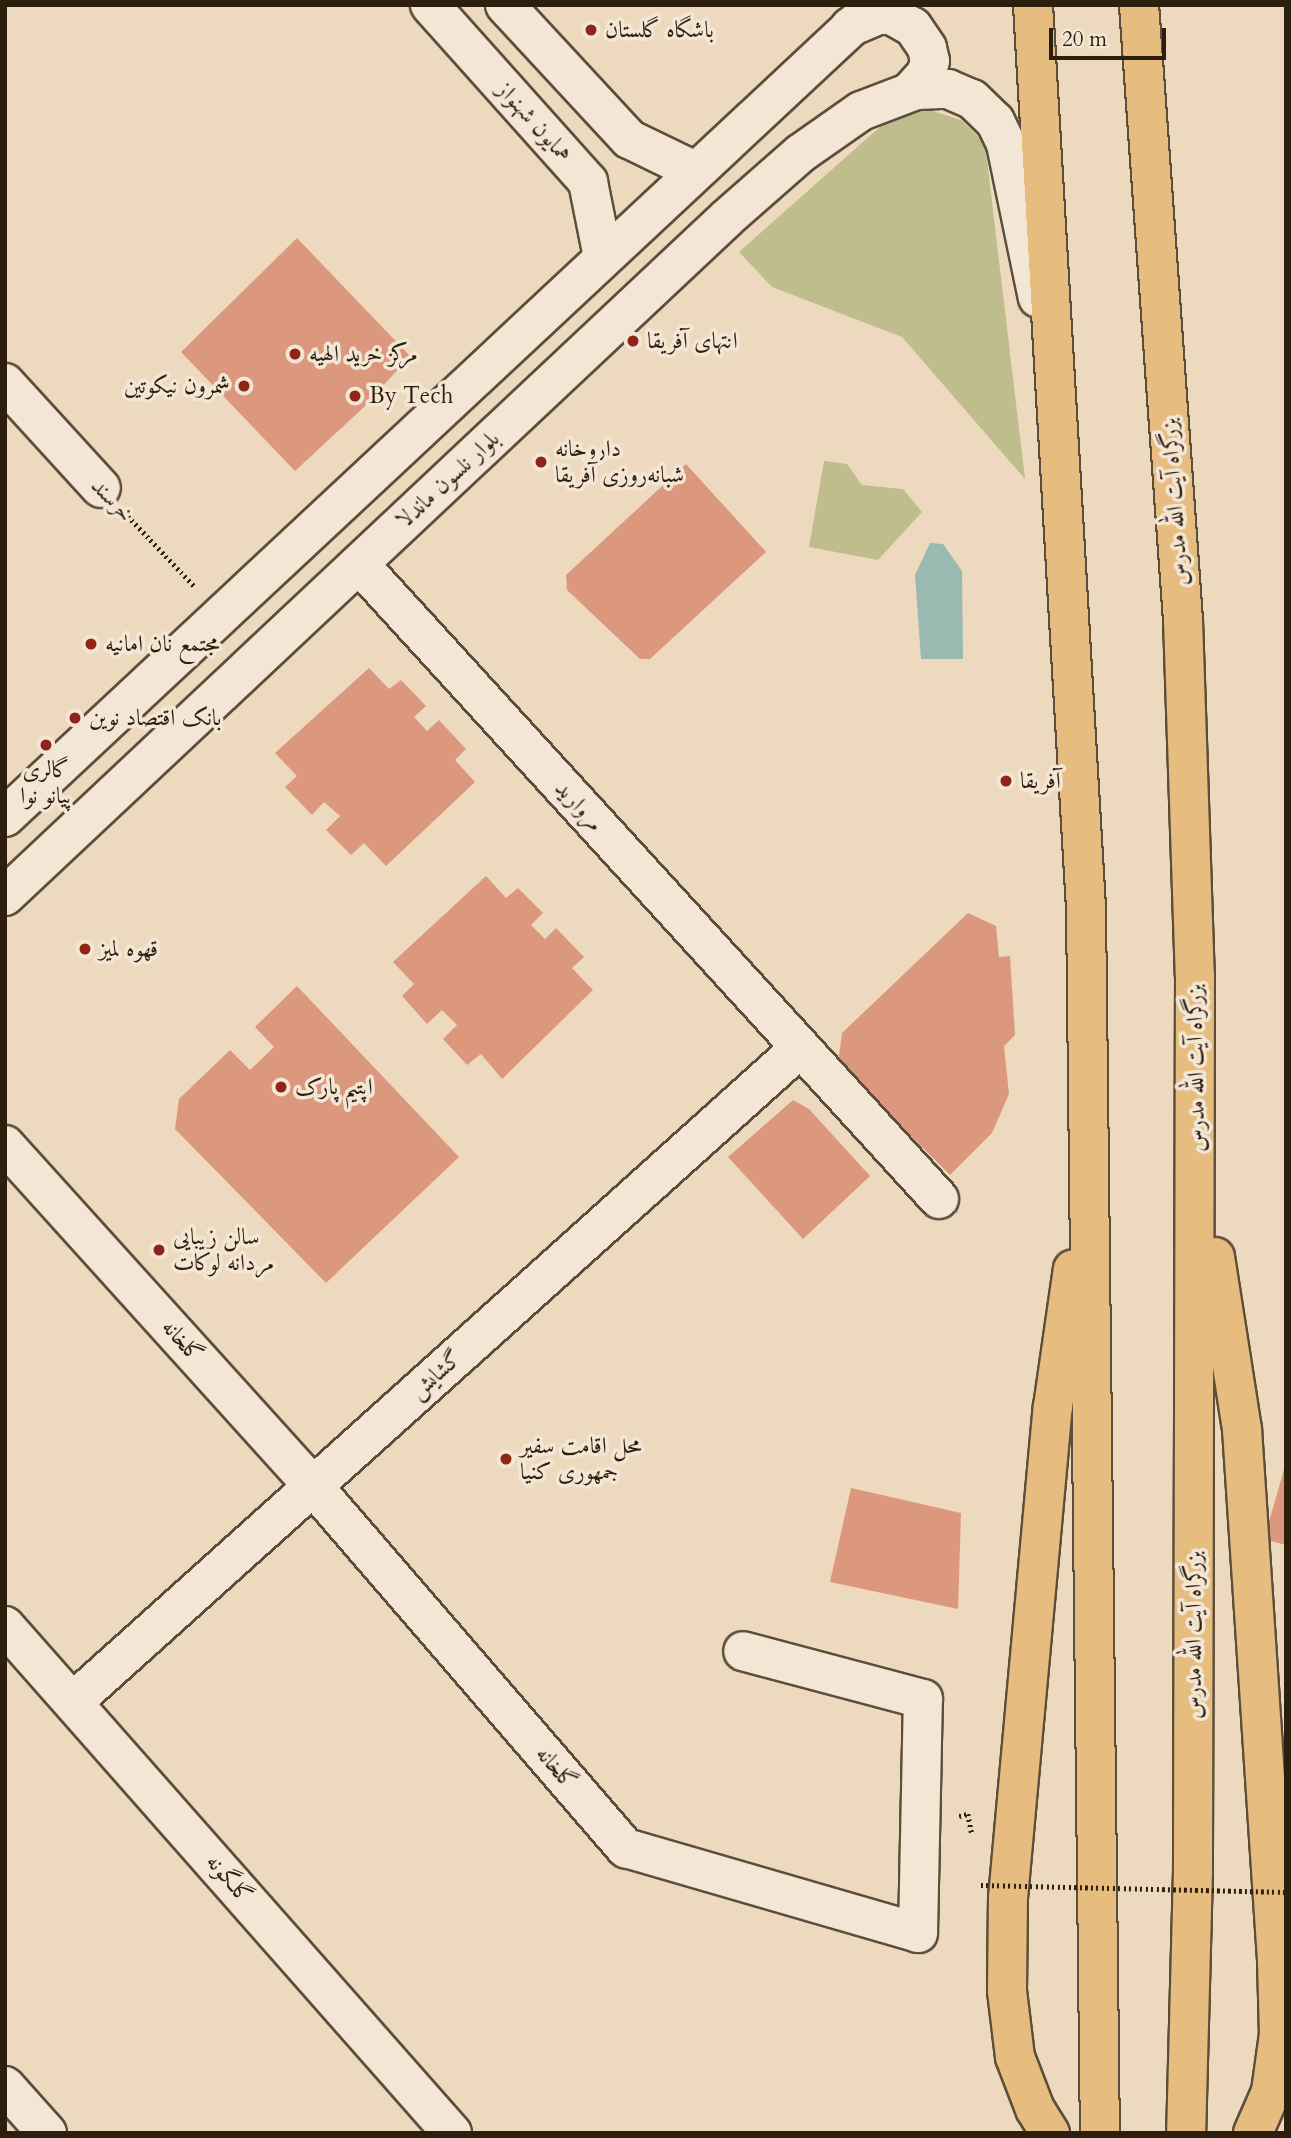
<!DOCTYPE html>
<meta charset="utf-8">
<style>
body{margin:0}
#map{position:relative;width:1291px;height:2138px;overflow:hidden;background:#edd9be;font-family:Cardo,Amiri,serif}
div>[style]{position:absolute}
.green>*{inset:0;background:#bfbd8d}
.water>*{inset:0;background:#99bab0}
.building>*{inset:0;background:#dc987f}
.path>*{height:4.5px;margin-top:-2.25px;transform-origin:0;background:repeating-linear-gradient(90deg,#2c1f0e 0 2px,transparent 0 5.5px)}
.roads{filter:drop-shadow(2px 0 #5c4e3a) drop-shadow(-2px 0 #5c4e3a) drop-shadow(0 2px #5c4e3a) drop-shadow(0 -2px #5c4e3a)}
.minor>*{height:38px;margin:-19px;padding:0 19px;transform-origin:19px;border-radius:19px;background:#f3e6d5}
.secondary>*{height:38px;margin:-19px;padding:0 19px;transform-origin:19px;border-radius:19px;background:#f3e6d5}
.trunk>*{height:38px;margin:-19px;padding:0 19px;transform-origin:19px;border-radius:19px;background:#e6bc7f}
.path-bridge>*{height:4.5px;margin-top:-2.25px;transform-origin:0;background:repeating-linear-gradient(90deg,#2c1f0e 0 2px,transparent 0 5.5px)}
.dots>*{width:19px;height:19px;translate:-50% -50%;box-sizing:border-box;border:4px solid #f3e6d5;border-radius:50%}
span{translate:-50% -50%;white-space:nowrap;text-align:center;line-height:1.15;-webkit-text-stroke:7px #f3e6d5;paint-order:stroke}
.poi-label{font-size:23px;color:#2c1f0e}
.left{translate:0 -50%;text-align:left}
.right{translate:-100% -50%;text-align:right}
.street-label{font-size:23px;color:#2c1f0e}
.frame{position:absolute;inset:0;border:7px solid #2c1f0e;pointer-events:none}
.scale{position:absolute;left:1049px;top:28px;width:117px;height:32px;box-sizing:border-box;border:4px solid #2c1f0e;border-top:0;padding-left:9px;font-size:21px;line-height:24px;white-space:nowrap;color:#2c1f0e;-webkit-text-stroke:5px #f3e6d5;paint-order:stroke}
</style>
<div id="map">
<div class="green">
<div style="clip-path:polygon(926px 109px,961px 120px,985px 143px,1025px 479px,902px 337px,772px 287px,739px 252px,889px 119px)"></div>
<div style="clip-path:polygon(824px 461px,847px 464px,862px 485px,903px 489px,922px 512px,878px 560px,809px 547px)"></div>
</div>
<div class="water">
<div style="clip-path:polygon(930px 543px,943px 544px,962px 571px,963px 659px,921px 659px,915px 575px)"></div>
</div>
<div class="building">
<div style="clip-path:polygon(297px 238px,410px 356px,363px 408px,295px 471px,181px 352px)"></div>
<div style="clip-path:polygon(686px 464px,766px 552px,650px 659px,640px 659px,567px 590px,566px 575px)"></div>
<div style="clip-path:polygon(369px 668px,389px 689px,401px 680px,426px 706px,414px 717px,427px 731px,439px 720px,466px 749px,455px 760px,475px 782px,386px 866px,364px 843px,351px 855px,326px 830px,340px 816px,324px 802px,312px 815px,285px 787px,297px 776px,275px 753px)"></div>
<div style="clip-path:polygon(486px 876px,506px 898px,518px 888px,543px 913px,531px 925px,545px 939px,556px 928px,584px 957px,572px 968px,593px 990px,502px 1079px,481px 1054px,467px 1065px,443px 1039px,457px 1025px,442px 1010px,427px 1024px,402px 996px,414px 984px,393px 962px)"></div>
<div style="clip-path:polygon(968px 913px,996px 926px,999px 957px,1010px 956px,1015px 1035px,1004px 1046px,1009px 1094px,992px 1133px,950px 1175px,838px 1063px,842px 1033px)"></div>
<div style="clip-path:polygon(297px 986px,459px 1157px,326px 1283px,175px 1129px,179px 1099px,230px 1050px,250px 1070px,274px 1047px,255px 1027px)"></div>
<div style="clip-path:polygon(793px 1100px,809px 1109px,870px 1176px,803px 1239px,728px 1157px)"></div>
<div style="clip-path:polygon(1285px 1466px,1286px 1466px,1286px 1545px,1264px 1539px)"></div>
<div style="clip-path:polygon(851px 1488px,961px 1513px,958px 1609px,830px 1582px)"></div>
</div>
<div class="path">
<div style="left:128px;top:516px;width:99px;rotate:46.6deg"></div>
<div style="left:959px;top:1816px;width:9px;rotate:-13deg"></div>
<div style="left:968px;top:1814px;width:20px;rotate:79deg"></div>
</div>
<div class="roads">
<div class="minor">
<div style="left:430px;top:5px;width:237px;rotate:48.2deg"></div>
<div style="left:588px;top:182px;width:76px;rotate:78.7deg"></div>
<div style="left:505px;top:5px;width:183px;rotate:47.2deg"></div>
<div style="left:629px;top:139px;width:73px;rotate:25.9deg"></div>
<div style="left:5px;top:383px;width:142px;rotate:47.6deg"></div>
<div style="left:359px;top:564px;width:860px;rotate:47.59deg"></div>
<div style="left:5px;top:1145px;width:460px;rotate:47.9deg"></div>
<div style="left:313px;top:1486px;width:479px;rotate:49.2deg"></div>
<div style="left:626px;top:1848px;width:304px;rotate:16.2deg"></div>
<div style="left:918px;top:1933px;width:234px;rotate:-88.8deg"></div>
<div style="left:923px;top:1699px;width:186px;rotate:-165.1deg"></div>
<div style="left:5px;top:1626px;width:676px;rotate:48.6deg"></div>
<div style="left:73px;top:1702px;width:976px;rotate:-41.97deg"></div>
<div style="left:5px;top:2086px;width:63px;rotate:48.2deg"></div>
</div>
<div class="secondary">
<div style="left:850px;top:27px;width:30px;rotate:-23deg"></div>
<div style="left:878px;top:15px;width:13px"></div>
<div style="left:891px;top:15px;width:25px;rotate:29deg"></div>
<div style="left:913px;top:27px;width:25px;rotate:56deg"></div>
<div style="left:927px;top:48px;width:13px;rotate:77deg"></div>
<div style="left:930px;top:61px;width:14px;rotate:107deg"></div>
<div style="left:926px;top:74px;width:24px;rotate:132deg"></div>
<div style="left:5px;top:817px;width:1190px;rotate:-43.03deg"></div>
<div style="left:5px;top:896px;width:990px;rotate:-43.2deg"></div>
<div style="left:727px;top:218px;width:98px;rotate:-41.3deg"></div>
<div style="left:801px;top:153px;width:73px;rotate:-35deg"></div>
<div style="left:861px;top:111px;width:59px;rotate:-20.9deg"></div>
<div style="left:916px;top:90px;width:32px;rotate:-2deg"></div>
<div style="left:948px;top:89px;width:26px;rotate:23deg"></div>
<div style="left:972px;top:99px;width:32px;rotate:44deg"></div>
<div style="left:995px;top:121px;width:25px;rotate:64deg"></div>
<div style="left:1006px;top:144px;width:157px;rotate:78.3deg"></div>
</div>
<div class="trunk">
<div style="left:1033px;top:5px;width:905px;rotate:86.64deg"></div>
<div style="left:1086px;top:908px;width:1225px;rotate:89.35deg"></div>
<div style="left:1139px;top:5px;width:617px;rotate:85.91deg"></div>
<div style="left:1183px;top:620px;width:355px;rotate:88.1deg"></div>
<div style="left:1195px;top:975px;width:896px;rotate:90.13deg"></div>
<div style="left:1193px;top:1871px;width:262px;rotate:91.5deg"></div>
<div style="left:1215px;top:1257px;width:174px;rotate:81.1deg"></div>
<div style="left:1242px;top:1429px;width:532px;rotate:86.23deg"></div>
<div style="left:1277px;top:1960px;width:74px;rotate:88.5deg"></div>
<div style="left:1279px;top:2034px;width:59px;rotate:97.9deg"></div>
<div style="left:1271px;top:2092px;width:45px;rotate:113.7deg"></div>
<div style="left:1050px;top:2133px;width:28px;rotate:-122deg"></div>
<div style="left:1035px;top:2109px;width:56px;rotate:-111deg"></div>
<div style="left:1015px;top:2057px;width:66px;rotate:-96.9deg"></div>
<div style="left:1007px;top:1991px;width:93px;rotate:-89.4deg"></div>
<div style="left:1008px;top:1898px;width:493px;rotate:-84.8deg"></div>
<div style="left:1053px;top:1407px;width:139px;rotate:-81.8deg"></div>
</div>
</div>
<div class="path-bridge">
<div style="left:981px;top:1885px;width:305px;rotate:1.3deg"></div>
</div>
<div class="dots">
<div style="left:591px;top:30px;background:#8f2418"></div>
<div style="left:633px;top:341px;background:#8f2418"></div>
<div style="left:295px;top:354px;background:#8f2418"></div>
<div style="left:244px;top:386px;background:#8f2418"></div>
<div style="left:355px;top:396px;background:#8f2418"></div>
<div style="left:541px;top:462px;background:#8f2418"></div>
<div style="left:91px;top:644px;background:#8f2418"></div>
<div style="left:75px;top:718px;background:#8f2418"></div>
<div style="left:46px;top:745px;background:#8f2418"></div>
<div style="left:1006px;top:781px;background:#8f2418"></div>
<div style="left:85px;top:949px;background:#8f2418"></div>
<div style="left:281px;top:1087px;background:#8f2418"></div>
<div style="left:159px;top:1250px;background:#8f2418"></div>
<div style="left:506px;top:1459px;background:#8f2418"></div>
</div>
<div class="poi-label">
<span class="left" style="left:605px;top:30px">باشگاه گلستان</span>
<span class="left" style="left:647px;top:341px">انتهای آفریقا</span>
<span class="left" style="left:309px;top:354px">مرکز خرید الهیه</span>
<span class="right" style="left:230px;top:386px">شمرون نیکوتین</span>
<span class="left" style="left:369px;top:396px">By Tech</span>
<span class="left" style="left:555px;top:462px">داروخانه<br>شبانه‌روزی آفریقا</span>
<span class="left" style="left:105px;top:644px">مجتمع نان امانیه</span>
<span class="left" style="left:89px;top:718px">بانک اقتصاد نوین</span>
<span style="left:46px;top:783px">گالری<br>پیانو نوا</span>
<span class="left" style="left:1020px;top:781px">آفریقا</span>
<span class="left" style="left:99px;top:949px">قهوه لمیز</span>
<span class="left" style="left:295px;top:1087px">اپتیم پارک</span>
<span class="left" style="left:173px;top:1250px">سالن زیبایی<br>مردانه لوکات</span>
<span class="left" style="left:520px;top:1459px">محل اقامت سفیر<br>جمهوری کنیا</span>
</div>
<div class="street-label">
<span style="left:534px;top:122px;rotate:48deg">همایون شهنواز</span>
<span style="left:448px;top:480px;rotate:-43deg">بلوار نلسون ماندلا</span>
<span style="left:112px;top:500px;rotate:47deg">خرسند</span>
<span style="left:1175px;top:502px;rotate:-94deg">بزرگراه آیت الله مدرس</span>
<span style="left:579px;top:806px;rotate:48deg">مروارید</span>
<span style="left:1196px;top:1068px;rotate:-91deg">بزرگراه آیت الله مدرس</span>
<span style="left:182px;top:1341px;rotate:48deg">گلخانه</span>
<span style="left:436px;top:1375px;rotate:-42deg">گشایش</span>
<span style="left:1194px;top:1635px;rotate:-90deg">بزرگراه آیت الله مدرس</span>
<span style="left:556px;top:1768px;rotate:49deg">گلخانه</span>
<span style="left:229px;top:1879px;rotate:49deg">گلگونه</span>
</div>
<div class="frame"></div>
<div class="scale">20 m</div>
</div>
